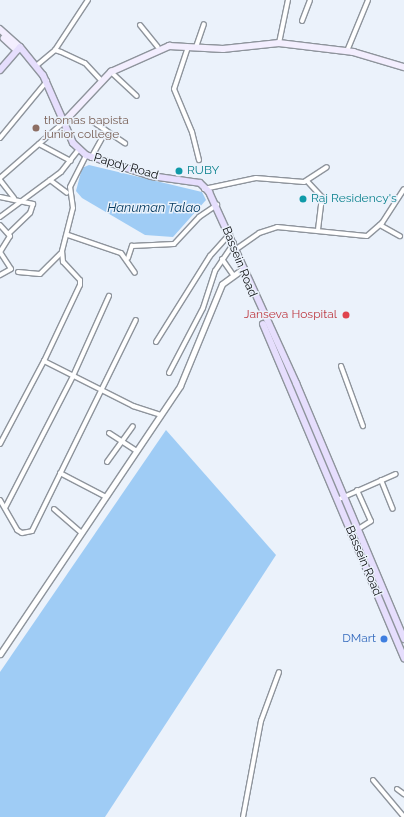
<!DOCTYPE html>
<style>
body{margin:0}
#map{position:relative;width:404px;height:817px;overflow:hidden;background:#ebf2fb;font-family:Raleway,sans-serif}
div>[style]{position:absolute}
.water>*{inset:0;background:#9fccf5}
.roads{filter:drop-shadow(1px 0 #8e949c) drop-shadow(-1px 0 #8e949c) drop-shadow(0 1px #8e949c) drop-shadow(0 -1px #8e949c)}
.minor>*{height:4px;margin:-2px;padding:0 2px;transform-origin:2px;border-radius:2px;background:#fff}
.tertiary>*{height:5px;margin:-2.5px;padding:0 2.5px;transform-origin:2.5px;border-radius:2.5px;background:#fff}
.secondary>*{height:5.5px;margin:-2.75px;padding:0 2.75px;transform-origin:2.75px;border-radius:2.75px;background:#f3eefe}
.primary>*{height:6px;margin:-3px;padding:0 3px;transform-origin:3px;border-radius:3px;background:#e6defd}
.dots>*{width:11px;height:11px;translate:-50% -50%;box-sizing:border-box;border:2px solid #ebf2fb;border-radius:50%}
span{translate:-50% -50%;white-space:nowrap;text-align:center;line-height:1.15;-webkit-text-stroke:3px #ebf2fb;paint-order:stroke}
.education-label{font-size:12px;color:#785e54}
.left{translate:0 -50%;text-align:left}
.street-label{font-size:12px;color:#0d0f12}
.culture-label{font-size:12px;color:#0d838f}
.health-label{font-size:12px;color:#be3a42}
.right{translate:-100% -50%;text-align:right}
.shop-label{font-size:12px;color:#366cbe}
.water-label{font-size:13px;color:#043a60;font-style:italic}
</style>
<div id="map">
<div class="water">
<div style="clip-path:polygon(89px 165px,202px 192px,206px 200px,173px 237px,145px 235px,82px 198px,76px 191px,82px 168px)"></div>
<div style="clip-path:polygon(166px 430px,276px 555px,105px 817px,0 817px,0 672px)"></div>
</div>
<div class="roads">
<div class="minor">
<div style="left:302px;top:21px;width:22px;rotate:-69deg"></div>
<div style="left:140px;top:25px;width:28px;rotate:51deg"></div>
<div style="left:279px;top:43px;width:44px;rotate:-78.2deg"></div>
<div style="left:188px;top:47px;width:44px;rotate:108.4deg"></div>
<div style="left:174px;top:89px;width:47px;rotate:67.3deg"></div>
<div style="left:192px;top:132px;width:29px;rotate:76deg"></div>
<div style="left:196px;top:47px;width:24px;rotate:-71deg"></div>
<div style="left:55px;top:50px;width:60px;rotate:-56.6deg"></div>
<div style="left:347px;top:51px;width:55px;rotate:-67.6deg"></div>
<div style="left:36px;top:66px;width:25px;rotate:-40deg"></div>
<div style="left:55px;top:50px;width:6px;rotate:18deg"></div>
<div style="left:61px;top:52px;width:26px;rotate:25deg"></div>
<div style="left:85px;top:63px;width:23px;rotate:47deg"></div>
<div style="left:111px;top:72px;width:35px;rotate:43deg"></div>
<div style="left:92px;top:121px;width:40px;rotate:34deg"></div>
<div style="left:0;top:138px;width:74px;rotate:-50.5deg"></div>
<div style="left:39px;top:144px;width:36px;rotate:28deg"></div>
<div style="left:91px;top:158px;width:31px;rotate:-61deg"></div>
<div style="left:0;top:178px;width:85px;rotate:-41.2deg"></div>
<div style="left:0;top:180px;width:23px;rotate:52deg"></div>
<div style="left:50px;top:180px;width:21px;rotate:37deg"></div>
<div style="left:307px;top:181px;width:22px;rotate:47deg"></div>
<div style="left:322px;top:197px;width:32px;rotate:97deg"></div>
<div style="left:204px;top:189px;width:53px;rotate:-11.9deg"></div>
<div style="left:256px;top:178px;width:48px;rotate:4.8deg"></div>
<div style="left:304px;top:182px;width:27px;rotate:-33deg"></div>
<div style="left:0;top:197px;width:34px;rotate:12deg"></div>
<div style="left:33px;top:204px;width:9px;rotate:108deg"></div>
<div style="left:30px;top:213px;width:29px;rotate:136deg"></div>
<div style="left:0;top:217px;width:76px;rotate:-36.4deg"></div>
<div style="left:61px;top:172px;width:28px;rotate:-52deg"></div>
<div style="left:0;top:225px;width:15px;rotate:48deg"></div>
<div style="left:10px;top:236px;width:19px;rotate:122deg"></div>
<div style="left:0;top:252px;width:20px;rotate:57deg"></div>
<div style="left:11px;top:269px;width:13px;rotate:151deg"></div>
<div style="left:380px;top:225px;width:23px;rotate:29deg"></div>
<div style="left:68px;top:235px;width:56px;rotate:18.8deg"></div>
<div style="left:121px;top:253px;width:24px;rotate:55deg"></div>
<div style="left:235px;top:250px;width:29px;rotate:-35deg"></div>
<div style="left:259px;top:233px;width:19px;rotate:-18deg"></div>
<div style="left:277px;top:227px;width:90px;rotate:5.7deg"></div>
<div style="left:367px;top:236px;width:20px;rotate:-41deg"></div>
<div style="left:382px;top:223px;width:40px;rotate:-57.1deg"></div>
<div style="left:128px;top:258px;width:13px;rotate:-72deg"></div>
<div style="left:132px;top:246px;width:42px;rotate:-2.7deg"></div>
<div style="left:174px;top:244px;width:37px;rotate:-47deg"></div>
<div style="left:199px;top:217px;width:22px;rotate:-34deg"></div>
<div style="left:222px;top:259px;width:19px;rotate:55deg"></div>
<div style="left:18px;top:272px;width:22px;rotate:5deg"></div>
<div style="left:40px;top:274px;width:31px;rotate:-45deg"></div>
<div style="left:156px;top:342px;width:102px;rotate:-57.9deg"></div>
<div style="left:210px;top:256px;width:30px;rotate:-48deg"></div>
<div style="left:44px;top:361px;width:84px;rotate:-64.7deg"></div>
<div style="left:80px;top:285px;width:5px;rotate:-90deg"></div>
<div style="left:80px;top:280px;width:25px;rotate:-133deg"></div>
<div style="left:63px;top:262px;width:11px;rotate:-95deg"></div>
<div style="left:62px;top:251px;width:44px;rotate:-75.7deg"></div>
<div style="left:73px;top:208px;width:21px;rotate:-98deg"></div>
<div style="left:70px;top:187px;width:36px;rotate:-63deg"></div>
<div style="left:341px;top:366px;width:64px;rotate:69.9deg"></div>
<div style="left:169px;top:373px;width:73px;rotate:-62.4deg"></div>
<div style="left:203px;top:308px;width:39px;rotate:-72deg"></div>
<div style="left:215px;top:271px;width:34px;rotate:-56deg"></div>
<div style="left:109px;top:433px;width:33px;rotate:33deg"></div>
<div style="left:0;top:444px;width:94px;rotate:-62.1deg"></div>
<div style="left:44px;top:361px;width:100px;rotate:26.8deg"></div>
<div style="left:133px;top:406px;width:29px;rotate:18deg"></div>
<div style="left:107px;top:462px;width:44px;rotate:-54.2deg"></div>
<div style="left:60px;top:473px;width:52px;rotate:27.6deg"></div>
<div style="left:381px;top:480px;width:31px;rotate:68deg"></div>
<div style="left:357px;top:490px;width:34px;rotate:66deg"></div>
<div style="left:371px;top:521px;width:15px;rotate:148deg"></div>
<div style="left:0;top:500px;width:34px;rotate:60deg"></div>
<div style="left:17px;top:530px;width:6px;rotate:31deg"></div>
<div style="left:22px;top:533px;width:10px;rotate:-11deg"></div>
<div style="left:32px;top:531px;width:235px;rotate:-63.8deg"></div>
<div style="left:337px;top:500px;width:64px;rotate:-23.8deg"></div>
<div style="left:5px;top:508px;width:148px;rotate:-62.7deg"></div>
<div style="left:73px;top:376px;width:88px;rotate:-65.8deg"></div>
<div style="left:54px;top:509px;width:37px;rotate:41deg"></div>
<div style="left:373px;top:780px;width:48px;rotate:50deg"></div>
<div style="left:397px;top:789px;width:9px;rotate:36deg"></div>
<div style="left:243px;top:817px;width:98px;rotate:-79.4deg"></div>
<div style="left:261px;top:721px;width:52px;rotate:-69.8deg"></div>
</div>
<div class="tertiary">
<div style="left:0;top:654px;width:323px;rotate:-56.1deg"></div>
<div style="left:180px;top:386px;width:110px;rotate:-67.6deg"></div>
<div style="left:222px;top:284px;width:27px;rotate:-36deg"></div>
</div>
<div class="secondary">
<div style="left:0;top:29px;width:27px;rotate:42deg"></div>
<div style="left:4px;top:38px;width:18px;rotate:43deg"></div>
<div style="left:64px;top:122px;width:69px;rotate:-46.8deg"></div>
<div style="left:111px;top:72px;width:64px;rotate:-24.1deg"></div>
<div style="left:169px;top:46px;width:54px;rotate:3.2deg"></div>
<div style="left:223px;top:49px;width:56px;rotate:-6.1deg"></div>
<div style="left:279px;top:43px;width:75px;rotate:6.9deg"></div>
<div style="left:353px;top:52px;width:53px;rotate:16.4deg"></div>
</div>
<div class="primary">
<div style="left:0;top:70px;width:30px;rotate:-49deg"></div>
<div style="left:20px;top:47px;width:36px;rotate:51deg"></div>
<div style="left:43px;top:75px;width:74px;rotate:66.2deg"></div>
<div style="left:73px;top:143px;width:18px;rotate:43deg"></div>
<div style="left:86px;top:155px;width:68px;rotate:17.9deg"></div>
<div style="left:151px;top:176px;width:49px;rotate:8.1deg"></div>
<div style="left:200px;top:183px;width:13px;rotate:45deg"></div>
<div style="left:209px;top:192px;width:210px;rotate:65.5deg"></div>
<div style="left:296px;top:383px;width:278px;rotate:67.1deg"></div>
<div style="left:263px;top:324px;width:363px;rotate:67.1deg"></div>
</div>
</div>
<div class="dots">
<div style="left:36px;top:128px;background:#8d6e63"></div>
<div style="left:179px;top:171px;background:#0f9aa8"></div>
<div style="left:303px;top:199px;background:#0f9aa8"></div>
<div style="left:346px;top:315px;background:#e0444e"></div>
<div style="left:384px;top:639px;background:#3f7fe0"></div>
</div>
<div class="education-label">
<span class="left" style="left:44px;top:128px">thomas bapista<br>junior college</span>
</div>
<div class="street-label">
<span style="left:126px;top:167px;rotate:16deg">Papdy Road</span>
<span style="left:239px;top:262px;rotate:68deg">Bassein Road</span>
<span style="left:363px;top:561px;rotate:67deg">Bassein Road</span>
</div>
<div class="culture-label">
<span class="left" style="left:187px;top:171px">RUBY</span>
<span class="left" style="left:311px;top:199px">Raj Residency's</span>
</div>
<div class="health-label">
<span class="right" style="left:337px;top:315px">Janseva Hospital</span>
</div>
<div class="shop-label">
<span class="right" style="left:376px;top:639px">DMart</span>
</div>
<div class="water-label">
<span style="left:154px;top:208px">Hanuman Talao</span>
</div>
</div>
